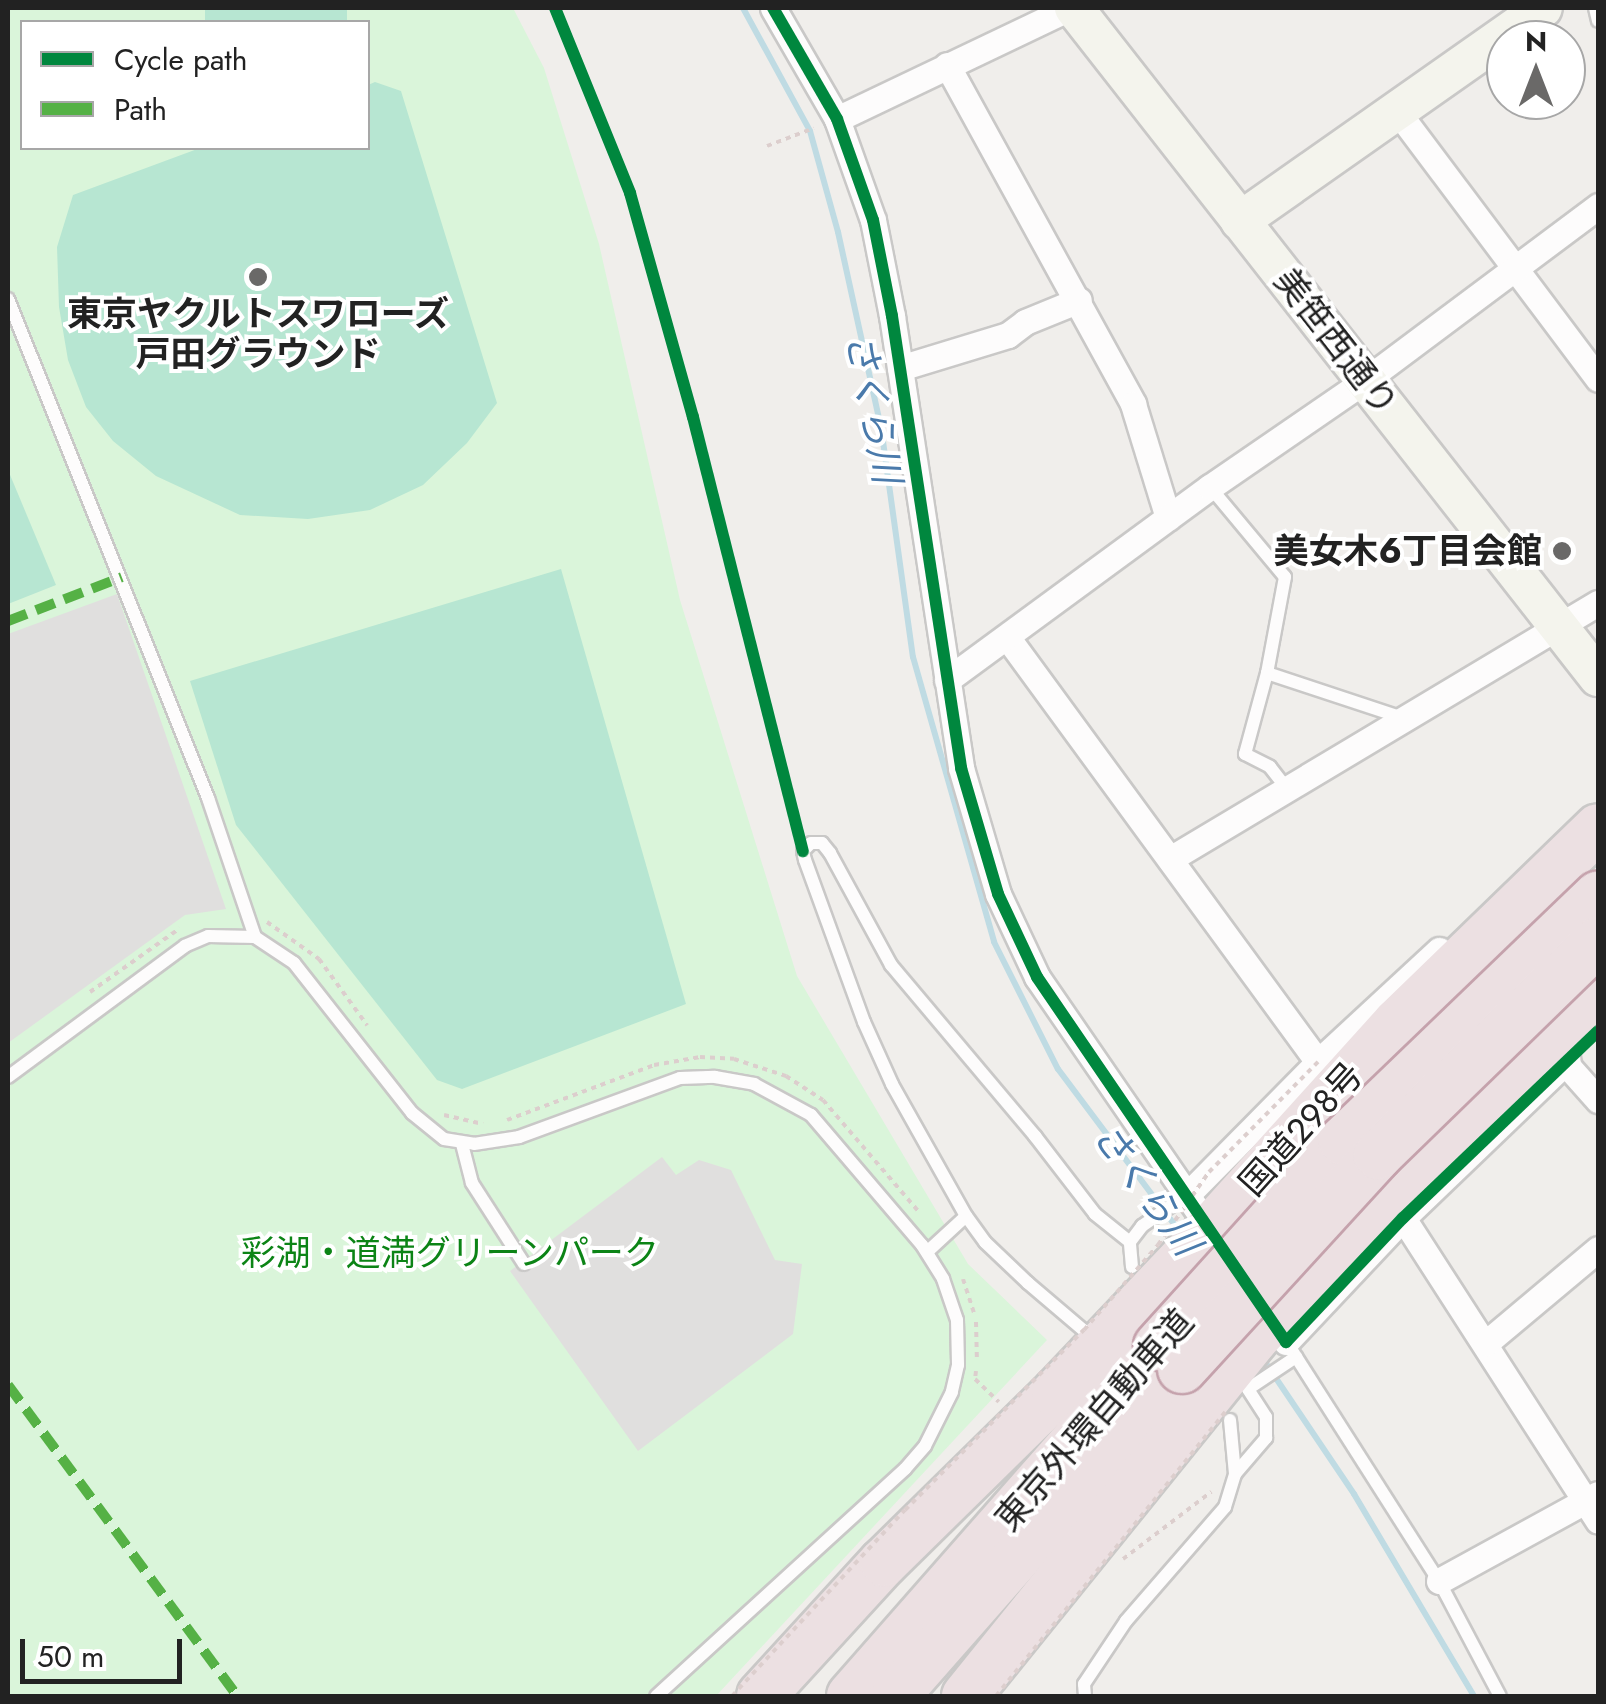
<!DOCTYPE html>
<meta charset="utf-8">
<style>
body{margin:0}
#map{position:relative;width:1606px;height:1704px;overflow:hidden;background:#f0eeeb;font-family:Jost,"Noto Sans JP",sans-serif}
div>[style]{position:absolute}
.park>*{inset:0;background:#daf5da}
.pitch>*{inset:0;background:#b7e6d2;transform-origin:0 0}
.parking>*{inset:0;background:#e0dfde}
.stream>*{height:6px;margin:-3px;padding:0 3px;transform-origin:3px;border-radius:3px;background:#bfdbe3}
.path>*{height:4px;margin-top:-2px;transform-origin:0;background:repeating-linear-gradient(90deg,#dccecd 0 5px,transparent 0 10px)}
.roads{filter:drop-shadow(2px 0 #c9c8c7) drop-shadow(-2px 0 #c9c8c7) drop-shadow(0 2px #c9c8c7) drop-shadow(0 -2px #c9c8c7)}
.lane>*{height:12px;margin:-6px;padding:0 6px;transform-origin:6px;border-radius:6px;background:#fdfcfc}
.street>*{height:25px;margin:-12.5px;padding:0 12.5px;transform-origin:12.5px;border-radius:12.5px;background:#fdfcfc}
.secondary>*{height:38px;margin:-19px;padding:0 19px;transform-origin:19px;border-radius:19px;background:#f4f4ed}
.highway>*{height:48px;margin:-24px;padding:0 24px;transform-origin:24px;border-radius:24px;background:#ece0e2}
.path-bridge>*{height:4px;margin-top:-2px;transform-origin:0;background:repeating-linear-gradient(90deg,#dccecd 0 5px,transparent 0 10px)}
.bridges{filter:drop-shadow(2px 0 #c5a2ac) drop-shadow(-2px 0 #c5a2ac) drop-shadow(0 2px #c5a2ac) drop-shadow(0 -2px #c5a2ac)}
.highway-bridge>*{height:48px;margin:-24px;padding:0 24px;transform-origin:24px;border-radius:24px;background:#ece0e2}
.quiet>*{height:10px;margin-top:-5px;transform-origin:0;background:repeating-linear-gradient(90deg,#55b145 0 20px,transparent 0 30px)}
.cycleway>*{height:12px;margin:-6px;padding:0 6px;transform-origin:6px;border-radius:6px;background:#00873e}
.dots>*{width:28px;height:28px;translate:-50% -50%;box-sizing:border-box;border:5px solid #fff;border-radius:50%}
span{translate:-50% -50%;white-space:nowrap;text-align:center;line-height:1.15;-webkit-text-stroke:8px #fff;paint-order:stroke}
.poi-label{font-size:35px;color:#222;font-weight:700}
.right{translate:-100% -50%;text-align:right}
.street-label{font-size:35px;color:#222}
.park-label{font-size:35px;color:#0c8416}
.water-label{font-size:38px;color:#4a7aab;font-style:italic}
.frame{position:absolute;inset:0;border:10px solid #222;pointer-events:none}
.legend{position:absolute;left:20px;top:20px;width:350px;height:130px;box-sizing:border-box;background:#fff;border:2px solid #a7a7a7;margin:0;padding:12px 18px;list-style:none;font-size:30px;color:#222}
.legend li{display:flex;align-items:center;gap:20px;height:50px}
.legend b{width:50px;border:2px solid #a7a7a7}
.north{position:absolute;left:1486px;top:20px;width:100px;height:100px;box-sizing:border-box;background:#fff;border:2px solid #a7a7a7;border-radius:50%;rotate:0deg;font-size:28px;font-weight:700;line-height:40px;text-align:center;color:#222}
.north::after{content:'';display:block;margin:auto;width:35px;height:45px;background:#6a6968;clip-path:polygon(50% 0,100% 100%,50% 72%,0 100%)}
.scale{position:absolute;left:20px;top:1639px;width:162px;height:45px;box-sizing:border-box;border:5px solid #222;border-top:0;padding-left:12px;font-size:30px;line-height:35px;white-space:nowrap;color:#222;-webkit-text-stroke:8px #fff;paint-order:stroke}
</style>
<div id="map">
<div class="park">
<div style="clip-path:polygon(evenodd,8px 8px,513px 8px,544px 68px,599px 244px,680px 600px,797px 976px,968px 1264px,1047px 1340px,716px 1696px,8px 1696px,8px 8px,22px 22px,368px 22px,368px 148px,22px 148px,22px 22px)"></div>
</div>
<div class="pitch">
<div style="left:205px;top:8px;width:142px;height:14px"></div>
<div style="clip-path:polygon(375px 82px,401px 91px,497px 403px,467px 443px,423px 485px,370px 510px,308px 519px,240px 515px,156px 476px,113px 441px,86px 407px,68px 360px,59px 307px,57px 247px,73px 195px,200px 148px,368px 148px,368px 85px)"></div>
<div style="clip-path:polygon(8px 470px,56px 585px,8px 604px)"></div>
<div style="clip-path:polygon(561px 569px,686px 1004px,462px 1089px,437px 1080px,236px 825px,190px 681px)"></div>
</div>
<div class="parking">
<div style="clip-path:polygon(117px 594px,226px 909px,185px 915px,8px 1043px,8px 634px)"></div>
<div style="clip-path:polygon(662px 1157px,676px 1175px,699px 1160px,731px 1170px,775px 1260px,802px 1264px,793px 1334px,638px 1451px,510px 1271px)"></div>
</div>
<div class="stream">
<div style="left:743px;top:8px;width:140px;rotate:61.4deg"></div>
<div style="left:810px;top:131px;width:105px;rotate:74.5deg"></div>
<div style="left:838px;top:232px;width:200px;rotate:77.6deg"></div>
<div style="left:881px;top:427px;width:232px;rotate:82.1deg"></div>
<div style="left:913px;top:657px;width:296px;rotate:74.1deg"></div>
<div style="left:994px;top:942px;width:142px;rotate:63.3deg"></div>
<div style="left:1058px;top:1069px;width:207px;rotate:53.2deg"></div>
<div style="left:1263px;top:1359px;width:163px;rotate:56deg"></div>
<div style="left:1354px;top:1494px;width:235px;rotate:59.3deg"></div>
</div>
<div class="path">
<div style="left:767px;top:146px;width:50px;rotate:-21deg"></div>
<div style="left:267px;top:922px;width:64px;rotate:35.4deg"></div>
<div style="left:319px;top:959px;width:82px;rotate:54deg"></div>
<div style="left:90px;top:992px;width:110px;rotate:-35.4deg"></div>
<div style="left:444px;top:1115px;width:40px;rotate:13deg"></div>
<div style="left:507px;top:1120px;width:157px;rotate:-20.5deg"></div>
<div style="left:654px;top:1065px;width:47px;rotate:-9.9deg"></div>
<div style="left:700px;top:1057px;width:34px;rotate:3deg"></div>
<div style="left:734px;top:1059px;width:55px;rotate:18.1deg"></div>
<div style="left:786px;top:1076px;width:44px;rotate:33deg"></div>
<div style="left:823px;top:1100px;width:149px;rotate:49.4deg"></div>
<div style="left:963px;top:1279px;width:35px;rotate:72deg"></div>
<div style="left:976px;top:1322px;width:40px;rotate:88.6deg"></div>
<div style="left:976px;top:1371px;width:8px;rotate:97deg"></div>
<div style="left:975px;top:1379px;width:33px;rotate:44deg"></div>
<div style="left:1123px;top:1559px;width:111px;rotate:-37.3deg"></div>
</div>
<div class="roads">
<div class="lane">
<div style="left:1595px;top:8px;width:13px;rotate:77deg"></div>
<div style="left:8px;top:299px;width:538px;rotate:68.16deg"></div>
<div style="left:208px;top:798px;width:147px;rotate:71.3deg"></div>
<div style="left:255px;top:937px;width:47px;rotate:-178.8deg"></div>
<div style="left:208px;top:936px;width:25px;rotate:157deg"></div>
<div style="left:185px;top:946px;width:220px;rotate:143.5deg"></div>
<div style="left:1210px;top:487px;width:117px;rotate:50.2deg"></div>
<div style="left:1285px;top:577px;width:98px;rotate:100.6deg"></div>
<div style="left:1267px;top:673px;width:143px;rotate:18.3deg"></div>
<div style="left:1267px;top:673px;width:84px;rotate:105.2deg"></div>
<div style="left:1245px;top:754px;width:28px;rotate:27deg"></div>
<div style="left:1270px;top:767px;width:29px;rotate:52deg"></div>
<div style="left:255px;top:937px;width:47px;rotate:33.7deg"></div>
<div style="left:294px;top:963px;width:191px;rotate:51.8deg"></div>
<div style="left:412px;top:1113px;width:41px;rotate:39.1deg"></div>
<div style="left:444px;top:1139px;width:30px;rotate:9deg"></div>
<div style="left:474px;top:1144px;width:46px;rotate:-8.8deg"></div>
<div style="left:519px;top:1137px;width:171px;rotate:-20.1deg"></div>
<div style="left:680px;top:1078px;width:35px;rotate:-2deg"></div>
<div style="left:715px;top:1077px;width:40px;rotate:10deg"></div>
<div style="left:754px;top:1084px;width:65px;rotate:28.5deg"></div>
<div style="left:811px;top:1115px;width:171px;rotate:49.5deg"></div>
<div style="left:922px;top:1245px;width:40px;rotate:58deg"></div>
<div style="left:943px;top:1279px;width:43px;rotate:71.1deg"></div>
<div style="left:957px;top:1320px;width:45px;rotate:88.7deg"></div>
<div style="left:958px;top:1365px;width:28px;rotate:103deg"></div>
<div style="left:952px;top:1392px;width:60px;rotate:116.6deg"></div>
<div style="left:925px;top:1446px;width:30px;rotate:131deg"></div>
<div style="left:905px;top:1469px;width:337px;rotate:137.6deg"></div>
<div style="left:462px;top:1144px;width:40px;rotate:75.6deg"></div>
<div style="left:472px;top:1183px;width:96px;rotate:57.3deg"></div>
<div style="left:927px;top:1252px;width:53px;rotate:-42.7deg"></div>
<div style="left:1132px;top:1267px;width:25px;rotate:-95deg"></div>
<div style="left:1130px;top:1242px;width:20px;rotate:-53deg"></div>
<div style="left:1142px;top:1226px;width:56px;rotate:-34.8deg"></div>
<div style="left:1095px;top:1340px;width:88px;rotate:-139.6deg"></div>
<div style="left:1028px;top:1283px;width:59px;rotate:-136.4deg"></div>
<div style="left:985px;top:1242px;width:32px;rotate:-126deg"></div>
<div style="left:966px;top:1216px;width:151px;rotate:-119.3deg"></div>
<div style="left:892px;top:1084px;width:68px;rotate:-114.3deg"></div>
<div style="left:864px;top:1022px;width:172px;rotate:-110deg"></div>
<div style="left:805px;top:860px;width:9px;rotate:-103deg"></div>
<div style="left:803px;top:851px;width:11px;rotate:-45deg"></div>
<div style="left:811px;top:843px;width:11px"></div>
<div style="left:822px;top:843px;width:13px;rotate:51deg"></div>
<div style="left:830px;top:853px;width:128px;rotate:61.4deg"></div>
<div style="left:891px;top:965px;width:224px;rotate:49.9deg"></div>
<div style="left:1035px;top:1136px;width:98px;rotate:52.4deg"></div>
<div style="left:1095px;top:1214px;width:45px;rotate:38.7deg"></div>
<div style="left:1293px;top:1352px;width:272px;rotate:57.5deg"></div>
<div style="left:1439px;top:1581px;width:130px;rotate:62.1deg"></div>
<div style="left:1230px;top:1420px;width:54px;rotate:84.7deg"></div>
<div style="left:1085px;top:1696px;width:12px;rotate:-95deg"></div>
<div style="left:1084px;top:1684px;width:76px;rotate:-56.3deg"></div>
<div style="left:1126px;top:1621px;width:151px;rotate:-49deg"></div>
<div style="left:1225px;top:1507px;width:34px;rotate:-73deg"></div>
<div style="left:1235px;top:1474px;width:48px;rotate:-49.3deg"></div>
<div style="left:1266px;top:1438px;width:21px;rotate:-90deg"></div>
<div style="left:1266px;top:1417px;width:33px;rotate:-123deg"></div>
<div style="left:1248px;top:1389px;width:58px;rotate:-33.7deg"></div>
</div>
<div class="street">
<div style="left:773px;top:8px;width:128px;rotate:60deg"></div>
<div style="left:837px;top:119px;width:107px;rotate:70.4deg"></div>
<div style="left:873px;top:220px;width:98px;rotate:78.8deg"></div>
<div style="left:892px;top:316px;width:457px;rotate:81.3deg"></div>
<div style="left:961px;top:768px;width:131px;rotate:73.6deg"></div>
<div style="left:998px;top:894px;width:92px;rotate:64.8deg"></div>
<div style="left:1037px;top:977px;width:316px;rotate:55.5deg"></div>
<div style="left:947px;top:65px;width:387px;rotate:61.2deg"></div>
<div style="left:1133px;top:404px;width:119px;rotate:72.9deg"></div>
<div style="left:1397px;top:111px;width:335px;rotate:53.1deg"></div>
<div style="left:837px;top:119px;width:258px;rotate:-25.5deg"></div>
<div style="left:900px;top:368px;width:113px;rotate:-17deg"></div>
<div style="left:1008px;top:335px;width:21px;rotate:-37deg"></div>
<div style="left:1025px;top:322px;width:58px;rotate:-22.2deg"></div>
<div style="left:1007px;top:637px;width:527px;rotate:53.8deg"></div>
<div style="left:947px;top:680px;width:326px;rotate:-36.3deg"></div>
<div style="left:1210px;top:487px;width:191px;rotate:-34.5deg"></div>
<div style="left:1367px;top:379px;width:289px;rotate:-36.8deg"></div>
<div style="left:1170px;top:859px;width:499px;rotate:-30.9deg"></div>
<div style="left:1565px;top:1063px;width:50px;rotate:48.3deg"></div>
<div style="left:1188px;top:1194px;width:185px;rotate:-45.4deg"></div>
<div style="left:1318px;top:1062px;width:165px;rotate:-42.8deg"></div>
<div style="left:1403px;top:1218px;width:360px;rotate:57.2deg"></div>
<div style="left:1266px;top:1312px;width:36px;rotate:56deg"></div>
<div style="left:1286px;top:1342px;width:170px;rotate:-46.7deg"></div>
<div style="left:1403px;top:1218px;width:228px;rotate:-43.8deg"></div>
<div style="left:1486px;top:1343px;width:146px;rotate:-40deg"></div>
<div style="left:1439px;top:1581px;width:181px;rotate:-28.7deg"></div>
</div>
<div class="secondary">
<div style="left:1074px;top:8px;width:850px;rotate:51.93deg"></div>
<div style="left:1240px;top:221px;width:370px;rotate:-35.1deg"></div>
</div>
<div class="highway">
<div style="left:761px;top:1696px;width:182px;rotate:-47.5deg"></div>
<div style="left:884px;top:1562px;width:241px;rotate:-44.5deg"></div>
<div style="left:1056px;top:1393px;width:195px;rotate:-46.5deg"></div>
<div style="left:1190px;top:1252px;width:309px;rotate:-47.9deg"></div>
<div style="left:1397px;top:1023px;width:280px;rotate:-44.1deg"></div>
<div style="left:851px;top:1696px;width:466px;rotate:-48.7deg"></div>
<div style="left:895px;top:1696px;width:435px;rotate:-48.7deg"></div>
<div style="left:966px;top:1696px;width:459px;rotate:-51.1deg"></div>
<div style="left:1254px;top:1339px;width:182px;rotate:-47deg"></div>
<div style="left:1378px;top:1206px;width:301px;rotate:-43.1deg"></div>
</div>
</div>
<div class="path-bridge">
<div style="left:732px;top:1696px;width:254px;rotate:-47.1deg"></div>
<div style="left:905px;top:1510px;width:254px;rotate:-45.2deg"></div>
<div style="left:1084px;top:1330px;width:113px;rotate:-49deg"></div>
<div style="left:1158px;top:1245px;width:89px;rotate:-55.1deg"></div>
<div style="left:1209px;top:1172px;width:155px;rotate:-45.3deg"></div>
<div style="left:996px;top:1696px;width:370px;rotate:-51.1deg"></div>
</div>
<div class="bridges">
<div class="highway-bridge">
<div style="left:1158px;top:1346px;width:276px;rotate:-47.9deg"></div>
<div style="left:1343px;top:1141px;width:354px;rotate:-43.9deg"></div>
<div style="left:1182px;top:1369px;width:290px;rotate:-47.5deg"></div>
<div style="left:1378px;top:1155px;width:307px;rotate:-44.2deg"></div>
</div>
</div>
<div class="quiet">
<div style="left:8px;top:621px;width:122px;rotate:-21.1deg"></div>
<div style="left:8px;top:1385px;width:386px;rotate:53.6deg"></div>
</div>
<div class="cycleway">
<div style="left:555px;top:8px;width:200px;rotate:67.9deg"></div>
<div style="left:630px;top:193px;width:233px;rotate:74.3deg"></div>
<div style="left:693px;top:417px;width:448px;rotate:75.8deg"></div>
<div style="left:773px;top:8px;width:128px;rotate:60deg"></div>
<div style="left:837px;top:119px;width:107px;rotate:70.4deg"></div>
<div style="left:873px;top:220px;width:98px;rotate:78.8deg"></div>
<div style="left:892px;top:316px;width:457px;rotate:81.3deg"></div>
<div style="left:961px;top:768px;width:131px;rotate:73.6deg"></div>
<div style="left:998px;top:894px;width:92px;rotate:64.8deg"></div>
<div style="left:1037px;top:977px;width:442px;rotate:55.7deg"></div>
<div style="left:1286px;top:1342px;width:170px;rotate:-46.7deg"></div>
<div style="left:1403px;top:1218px;width:270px;rotate:-43.8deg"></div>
</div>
<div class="dots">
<div style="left:258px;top:277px;background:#6a6968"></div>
<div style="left:1562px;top:551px;background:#6a6968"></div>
</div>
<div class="poi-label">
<span style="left:258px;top:334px">東京ヤクルトスワローズ<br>戸田グラウンド</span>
<span class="right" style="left:1542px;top:551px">美女木6丁目会館</span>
</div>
<div class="street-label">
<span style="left:1336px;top:342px;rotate:52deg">美笹西通り</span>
<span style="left:1301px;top:1129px;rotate:-48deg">国道298号</span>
<span style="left:1094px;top:1420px;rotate:-49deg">東京外環自動車道</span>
</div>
<div class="park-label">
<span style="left:450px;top:1253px">彩湖・道満グリーンパーク</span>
</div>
<div class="water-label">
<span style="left:874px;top:408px;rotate:79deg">さくら川</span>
<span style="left:1147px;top:1189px;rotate:54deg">さくら川</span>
</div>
<div class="frame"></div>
<ul class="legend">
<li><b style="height:12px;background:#00873e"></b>Cycle path</li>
<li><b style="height:12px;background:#55b145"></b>Path</li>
</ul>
<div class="north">N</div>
<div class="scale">50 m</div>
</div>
